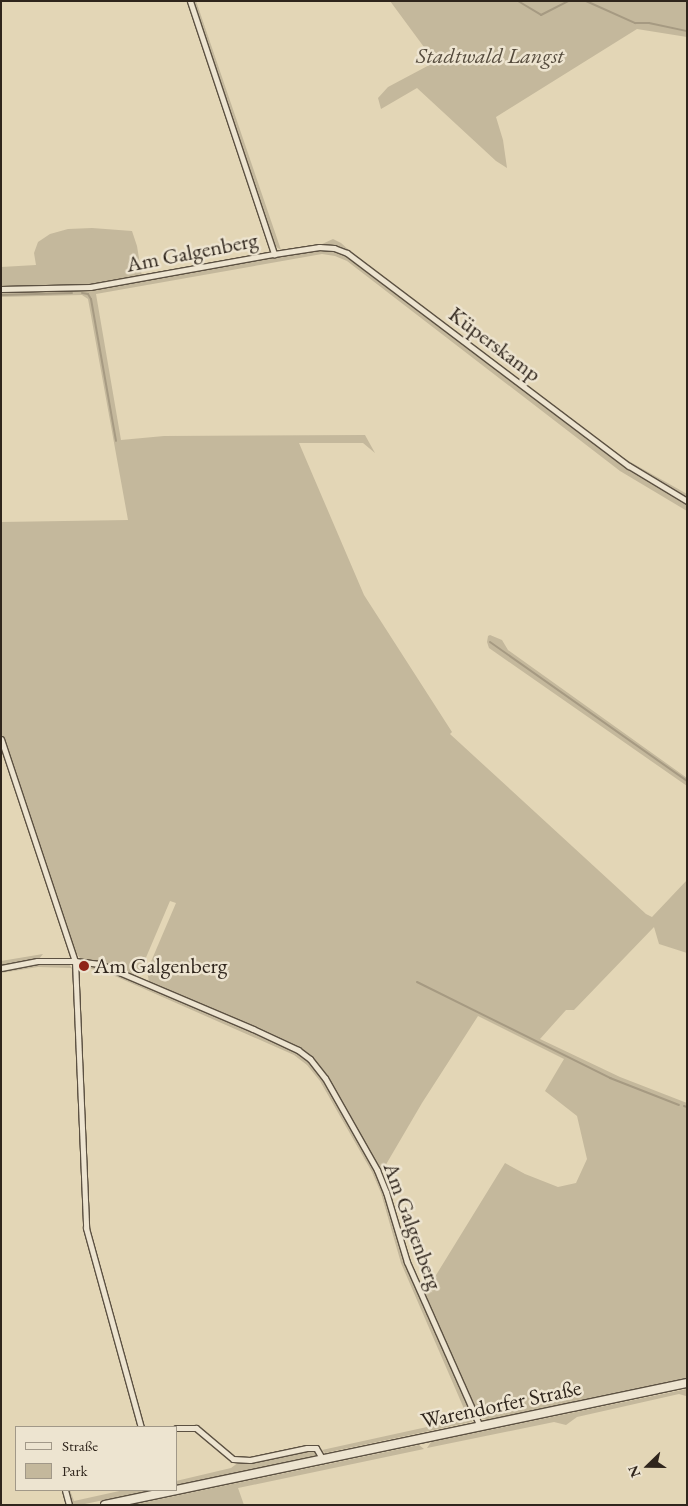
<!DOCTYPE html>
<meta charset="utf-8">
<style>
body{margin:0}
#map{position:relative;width:688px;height:1506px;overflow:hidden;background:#e3d6b6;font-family:"EB Garamond",serif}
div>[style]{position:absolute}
.green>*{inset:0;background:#c4b89c}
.stream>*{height:2px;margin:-1px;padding:0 1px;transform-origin:1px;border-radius:1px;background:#a69a82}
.roads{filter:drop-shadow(1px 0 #5c5142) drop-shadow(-1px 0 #5c5142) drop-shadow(0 1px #5c5142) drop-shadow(0 -1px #5c5142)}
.street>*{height:5px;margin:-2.5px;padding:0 2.5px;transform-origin:2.5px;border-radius:2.5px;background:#ede4d0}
.secondary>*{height:8px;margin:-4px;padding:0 4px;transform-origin:4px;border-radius:4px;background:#ede4d0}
.dots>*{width:14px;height:14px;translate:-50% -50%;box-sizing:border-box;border:2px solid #ede4d0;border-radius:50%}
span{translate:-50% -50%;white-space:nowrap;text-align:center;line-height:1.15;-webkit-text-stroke:5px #ede4d0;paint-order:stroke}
.park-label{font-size:22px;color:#544a3c;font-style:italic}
.street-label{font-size:22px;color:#2f251c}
.poi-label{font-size:22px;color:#2f251c}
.left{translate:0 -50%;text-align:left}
.frame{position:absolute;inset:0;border:2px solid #2f251c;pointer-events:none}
.legend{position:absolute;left:15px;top:1426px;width:162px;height:65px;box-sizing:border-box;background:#ede4d0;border:1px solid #a19888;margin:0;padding:6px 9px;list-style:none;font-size:15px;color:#2f251c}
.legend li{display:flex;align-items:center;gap:10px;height:25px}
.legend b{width:25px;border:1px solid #a19888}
.north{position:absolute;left:623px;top:1441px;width:50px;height:50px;-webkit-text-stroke:4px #ede4d0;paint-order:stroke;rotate:248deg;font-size:14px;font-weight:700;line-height:20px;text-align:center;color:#2f251c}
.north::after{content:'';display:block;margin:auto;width:18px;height:22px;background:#2f251c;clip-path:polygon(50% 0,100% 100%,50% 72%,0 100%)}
</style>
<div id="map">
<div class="green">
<div style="clip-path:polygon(191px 1px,196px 1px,281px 250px,273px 245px)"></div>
<div style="clip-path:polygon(390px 1px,687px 1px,687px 37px,637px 29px,496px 117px,503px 140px,507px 168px,496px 161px,417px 88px,381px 109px,378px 98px,388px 87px,435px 62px)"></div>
<div style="clip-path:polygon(92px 228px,132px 231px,137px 246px,142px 277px,90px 285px,1px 287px,1px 267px,36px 265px,34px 253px,38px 242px,50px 234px,68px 229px)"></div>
<div style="clip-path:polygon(333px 239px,341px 243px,360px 260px,320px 245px)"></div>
<div style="clip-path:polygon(325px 249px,345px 255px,358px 263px,607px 453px,687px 504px,687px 511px,620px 471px,347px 261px,335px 256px,322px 254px,96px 294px,121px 440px,164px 436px,365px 435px,375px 453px,363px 443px,299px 443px,364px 595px,452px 732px,450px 734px,646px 914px,652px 917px,687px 880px,687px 953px,659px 944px,654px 927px,574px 1010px,566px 1010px,540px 1039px,620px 1077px,687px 1103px,687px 1378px,486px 1420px,479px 1417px,425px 1301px,425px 1293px,505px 1163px,525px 1174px,558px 1187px,576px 1183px,587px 1159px,577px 1116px,545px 1091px,564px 1059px,478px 1016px,422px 1103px,381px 1173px,345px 1106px,326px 1076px,310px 1057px,217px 1012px,149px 982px,147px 971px,176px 903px,170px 901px,139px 974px,134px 976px,82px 960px,73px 950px,1px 735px,1px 522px,128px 520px,88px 299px,82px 295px,1px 297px,1px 291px,95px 289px,274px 256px)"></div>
<div style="clip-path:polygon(611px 451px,687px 494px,687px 500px,629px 465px)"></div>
<div style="clip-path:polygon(490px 635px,502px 640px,508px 650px,687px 778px,687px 786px,489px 648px,487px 642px,488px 636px)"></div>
<div style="clip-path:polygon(43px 954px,39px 959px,1px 966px,1px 961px)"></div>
<div style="clip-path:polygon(37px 963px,69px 964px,74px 971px,71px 968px,38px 967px,1px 973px,1px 970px)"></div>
<div style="clip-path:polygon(82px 965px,99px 966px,139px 981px,297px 1051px,309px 1061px,323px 1079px,375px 1171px,385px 1192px,404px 1262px,473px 1416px,472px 1422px,325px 1453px,322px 1450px,468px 1418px,401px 1263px,381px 1193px,372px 1172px,320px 1081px,307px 1065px,294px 1055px,108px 973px,84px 967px,78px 971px)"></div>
<div style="clip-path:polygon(687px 1389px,686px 1396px,679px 1394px,577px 1417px,566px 1425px,554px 1422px,427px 1448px,431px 1442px)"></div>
<div style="clip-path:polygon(419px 1445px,424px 1449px,238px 1488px,244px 1505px,132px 1505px)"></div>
<div style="clip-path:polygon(307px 1449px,315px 1450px,316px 1456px,176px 1485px,176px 1481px,231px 1468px,239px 1462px)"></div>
<div style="clip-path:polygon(67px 1490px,70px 1490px,74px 1501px,124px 1490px,152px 1490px,80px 1505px,71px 1504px)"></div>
</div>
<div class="stream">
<div style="left:518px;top:1px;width:27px;rotate:31deg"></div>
<div style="left:541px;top:15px;width:31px;rotate:-27deg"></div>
<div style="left:586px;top:1px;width:54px;rotate:24.2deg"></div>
<div style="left:635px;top:23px;width:14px"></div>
<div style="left:649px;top:23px;width:39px;rotate:12deg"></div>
<div style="left:82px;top:293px;width:6px;rotate:9deg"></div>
<div style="left:88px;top:294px;width:6px;rotate:59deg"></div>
<div style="left:91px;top:299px;width:144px;rotate:80deg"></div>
<div style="left:1px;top:295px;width:71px;rotate:-1.6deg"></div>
<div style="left:490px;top:642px;width:241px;rotate:35.2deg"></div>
<div style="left:417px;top:982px;width:216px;rotate:26.4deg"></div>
<div style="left:610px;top:1078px;width:74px;rotate:21.4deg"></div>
<div style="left:684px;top:1106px;width:3px;rotate:18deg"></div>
</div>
<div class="roads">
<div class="street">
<div style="left:190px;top:1px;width:267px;rotate:71.6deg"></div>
<div style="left:1px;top:289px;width:89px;rotate:-1.3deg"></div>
<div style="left:90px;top:287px;width:187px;rotate:-10.2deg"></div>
<div style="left:274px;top:254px;width:46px;rotate:-8.8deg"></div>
<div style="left:319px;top:247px;width:15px;rotate:4deg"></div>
<div style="left:334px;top:248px;width:14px;rotate:21deg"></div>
<div style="left:347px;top:253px;width:353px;rotate:37.1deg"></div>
<div style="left:629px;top:466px;width:68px;rotate:31.1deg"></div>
<div style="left:1px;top:739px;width:234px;rotate:71.6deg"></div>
<div style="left:75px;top:961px;width:267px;rotate:87.6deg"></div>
<div style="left:86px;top:1228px;width:206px;rotate:74.6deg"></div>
<div style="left:1px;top:968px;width:37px;rotate:-11deg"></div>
<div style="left:37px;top:961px;width:38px"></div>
<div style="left:75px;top:961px;width:25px;rotate:7deg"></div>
<div style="left:100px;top:964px;width:166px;rotate:23deg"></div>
<div style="left:253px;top:1029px;width:50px;rotate:25deg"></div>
<div style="left:298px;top:1050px;width:15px;rotate:37deg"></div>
<div style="left:310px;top:1059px;width:24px;rotate:52deg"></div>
<div style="left:325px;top:1078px;width:106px;rotate:60.5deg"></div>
<div style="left:377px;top:1170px;width:24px;rotate:68deg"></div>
<div style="left:386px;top:1192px;width:73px;rotate:73.3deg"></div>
<div style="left:407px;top:1262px;width:180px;rotate:66.1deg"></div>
<div style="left:176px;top:1428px;width:20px"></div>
<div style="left:196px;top:1428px;width:48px;rotate:40deg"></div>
<div style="left:233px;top:1459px;width:17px;rotate:3deg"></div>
<div style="left:250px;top:1460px;width:58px;rotate:-11.9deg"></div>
<div style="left:307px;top:1448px;width:9px"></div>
<div style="left:316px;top:1448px;width:14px;rotate:60deg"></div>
<div style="left:65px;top:1490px;width:16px;rotate:75deg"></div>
</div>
<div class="secondary">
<div style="left:105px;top:1505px;width:595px;rotate:-11.84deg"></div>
</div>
</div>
<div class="dots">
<div style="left:84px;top:966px;background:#8f2418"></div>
</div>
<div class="park-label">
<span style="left:490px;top:56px">Stadtwald Langst</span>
</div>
<div class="street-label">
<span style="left:192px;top:252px;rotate:-11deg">Am Galgenberg</span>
<span style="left:495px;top:344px;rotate:37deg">Küperskamp</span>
<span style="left:413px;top:1226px;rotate:70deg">Am Galgenberg</span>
<span style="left:501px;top:1404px;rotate:-12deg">Warendorfer Straße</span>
</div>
<div class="poi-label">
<span class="left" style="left:94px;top:966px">Am Galgenberg</span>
</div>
<div class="frame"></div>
<ul class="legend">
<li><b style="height:6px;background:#ede4d0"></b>Straße</li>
<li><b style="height:14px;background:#c4b89c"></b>Park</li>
</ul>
<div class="north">N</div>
</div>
